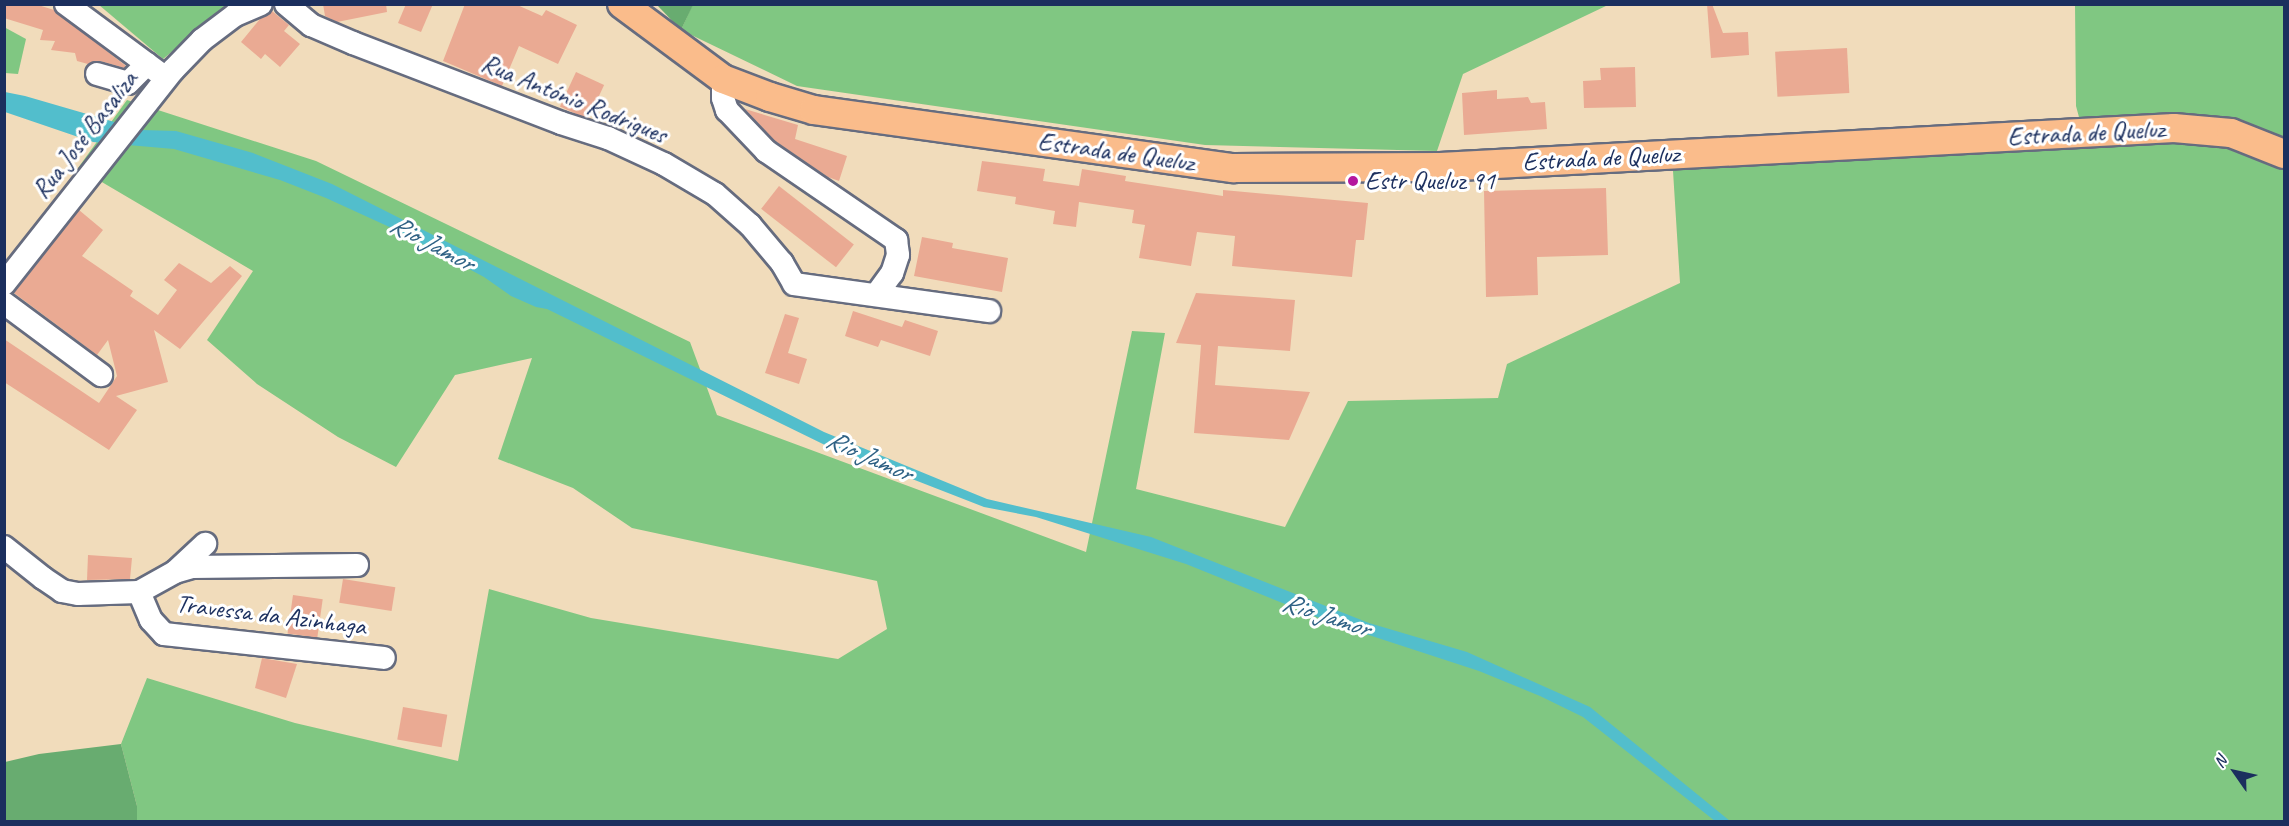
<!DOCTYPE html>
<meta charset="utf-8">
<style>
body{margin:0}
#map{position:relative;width:2289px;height:826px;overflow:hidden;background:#f1dcbb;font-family:Caveat,sans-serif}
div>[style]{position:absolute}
.green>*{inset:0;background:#80c782}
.forest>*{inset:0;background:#68ac70}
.water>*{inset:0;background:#52becc}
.building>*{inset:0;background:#eaaa93;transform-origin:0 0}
.roads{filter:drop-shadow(2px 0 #666c7f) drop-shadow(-2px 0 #666c7f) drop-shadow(0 2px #666c7f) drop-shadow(0 -2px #666c7f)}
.minor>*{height:22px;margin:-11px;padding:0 11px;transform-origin:11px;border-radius:11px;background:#fff}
.major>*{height:28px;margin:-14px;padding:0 14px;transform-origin:14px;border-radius:14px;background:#fabc8b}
.dots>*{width:16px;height:16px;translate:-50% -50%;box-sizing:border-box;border:3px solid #fff;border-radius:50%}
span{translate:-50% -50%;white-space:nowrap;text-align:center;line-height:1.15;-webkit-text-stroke:6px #fff;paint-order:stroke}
.street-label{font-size:26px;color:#1b2f5e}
.poi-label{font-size:26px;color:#1b2f5e}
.left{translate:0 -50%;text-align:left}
.water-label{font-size:27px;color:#2e6184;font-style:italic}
.frame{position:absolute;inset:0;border:6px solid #1b2f5e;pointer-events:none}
.north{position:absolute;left:2205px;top:742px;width:60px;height:60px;-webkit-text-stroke:4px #fff;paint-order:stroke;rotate:304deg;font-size:16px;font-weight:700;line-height:24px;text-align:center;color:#1b2f5e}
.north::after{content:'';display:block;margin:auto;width:21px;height:27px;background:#1b2f5e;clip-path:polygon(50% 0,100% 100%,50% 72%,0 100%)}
</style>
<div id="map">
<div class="green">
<div style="clip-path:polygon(693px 4px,1608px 5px,1463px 74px,1437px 151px,1205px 145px,797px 86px,681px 30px)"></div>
<div style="clip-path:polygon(99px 5px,229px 5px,163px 59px)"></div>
<div style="clip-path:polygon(2075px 5px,2284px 5px,2284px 821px,137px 821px,137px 806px,121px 744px,147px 678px,295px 723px,458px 761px,489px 589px,591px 618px,838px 659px,887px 629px,877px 581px,632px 528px,573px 488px,498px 459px,532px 358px,455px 375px,396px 467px,338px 437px,257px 384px,207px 340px,253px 271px,78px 168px,127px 100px,316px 161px,690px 342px,717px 415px,1086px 552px,1132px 331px,1165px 333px,1136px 489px,1285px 527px,1348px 401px,1498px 398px,1507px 364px,1680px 283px,1672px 155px,2083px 132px,2076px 106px)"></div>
<div style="clip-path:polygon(4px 27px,26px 39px,18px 74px,5px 73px)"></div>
</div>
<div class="forest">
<div style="clip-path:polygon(657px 5px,693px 5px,681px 30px)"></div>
<div style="clip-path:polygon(121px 744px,137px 806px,137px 821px,5px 821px,5px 762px,39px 754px)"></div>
</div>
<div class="water">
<div style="clip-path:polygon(5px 92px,25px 96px,142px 130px,176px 131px,253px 153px,332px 184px,824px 432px,987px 499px,1151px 537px,1369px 623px,1467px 652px,1590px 707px,1730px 821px,1715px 821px,1583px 717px,1540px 696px,1479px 671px,1332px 623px,1186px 564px,1036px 517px,984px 507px,889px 470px,827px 446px,547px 309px,536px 307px,511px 296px,484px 277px,396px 230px,326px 198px,280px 180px,174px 149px,93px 142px,5px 112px)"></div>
</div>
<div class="building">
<div style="clip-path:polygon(4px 4px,35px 4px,54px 10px,126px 66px,124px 68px,100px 61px,88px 64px,77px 61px,75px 53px,51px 50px,55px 41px,40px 40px,43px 30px,4px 18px)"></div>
<div style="clip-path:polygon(323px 4px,386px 4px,387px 12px,337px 22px,325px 16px)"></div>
<div style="clip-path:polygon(406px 4px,433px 4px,421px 32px,398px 23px)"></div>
<div style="clip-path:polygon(465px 4px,515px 4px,542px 16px,546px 10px,577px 25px,558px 64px,519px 46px,502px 86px,443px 61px)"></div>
<div style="clip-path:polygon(1707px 4px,1712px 4px,1723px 33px,1748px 32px,1749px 55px,1711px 58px)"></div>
<div style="clip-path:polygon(272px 11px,289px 25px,284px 31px,300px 44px,280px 67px,265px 54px,261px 59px,241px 42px,260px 19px)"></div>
<div style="left:1847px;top:48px;width:45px;height:72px;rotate:87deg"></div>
<div style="clip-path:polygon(1635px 67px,1636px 107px,1584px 108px,1583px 81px,1601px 80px,1600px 68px)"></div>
<div style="left:576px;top:72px;width:31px;height:38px;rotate:25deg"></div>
<div style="clip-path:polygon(1497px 90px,1497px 99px,1528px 97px,1531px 103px,1545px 102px,1547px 129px,1464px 135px,1462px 93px)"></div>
<div style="clip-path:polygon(745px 109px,798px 125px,795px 139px,847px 156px,839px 181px,828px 177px,775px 141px)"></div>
<div style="clip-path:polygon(982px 161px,1045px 169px,1043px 181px,1079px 186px,1082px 169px,1126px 176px,1125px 181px,1223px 196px,1223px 190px,1368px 203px,1364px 240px,1356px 240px,1352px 277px,1232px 266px,1235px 236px,1197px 232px,1191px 266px,1139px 258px,1145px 225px,1132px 223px,1134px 210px,1079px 202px,1076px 227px,1053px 224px,1055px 211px,1015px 204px,1016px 197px,977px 191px)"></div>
<div style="left:779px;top:186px;width:95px;height:29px;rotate:38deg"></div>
<div style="clip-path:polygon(1606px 188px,1608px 255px,1537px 257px,1538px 295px,1486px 297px,1484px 191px)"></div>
<div style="clip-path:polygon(79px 210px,103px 230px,82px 256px,133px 291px,130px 296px,158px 315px,177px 290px,164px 280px,179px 263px,211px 283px,230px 266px,242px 276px,180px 349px,154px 330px,168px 382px,116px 396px,137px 410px,109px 450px,4px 382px,4px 339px,99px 403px,117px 376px,108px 340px,97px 355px,14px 293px)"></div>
<div style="clip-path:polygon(922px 237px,953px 243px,952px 248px,1008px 258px,1002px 292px,914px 276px)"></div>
<div style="clip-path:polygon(1196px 293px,1295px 300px,1290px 351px,1218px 346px,1215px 385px,1310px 392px,1289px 440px,1194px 433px,1201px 345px,1176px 343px)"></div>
<div style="clip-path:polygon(853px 311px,902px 327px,905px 320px,938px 331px,930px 356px,881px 340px,878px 347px,845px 336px)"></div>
<div style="clip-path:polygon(785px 314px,799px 318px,788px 353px,807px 359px,799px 384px,765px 373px)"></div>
<div style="clip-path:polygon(88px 555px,132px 558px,130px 579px,87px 580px)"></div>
<div style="left:343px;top:579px;width:53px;height:24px;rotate:9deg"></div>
<div style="left:293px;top:595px;width:30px;height:39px;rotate:8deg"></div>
<div style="clip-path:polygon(262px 658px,297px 664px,286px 698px,255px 688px)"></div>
<div style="left:403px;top:707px;width:45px;height:33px;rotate:10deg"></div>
</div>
<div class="roads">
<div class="minor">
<div style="left:66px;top:4px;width:124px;rotate:36.5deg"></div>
<div style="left:286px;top:4px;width:33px;rotate:40deg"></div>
<div style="left:311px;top:25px;width:46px;rotate:23.2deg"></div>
<div style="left:353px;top:43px;width:223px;rotate:21deg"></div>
<div style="left:561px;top:123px;width:49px;rotate:17.7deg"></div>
<div style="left:608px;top:138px;width:62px;rotate:24.9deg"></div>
<div style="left:664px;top:164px;width:59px;rotate:30.5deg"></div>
<div style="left:715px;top:194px;width:47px;rotate:41.5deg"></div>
<div style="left:750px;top:225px;width:50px;rotate:49.9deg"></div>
<div style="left:782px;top:263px;width:24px;rotate:60deg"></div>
<div style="left:794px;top:284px;width:197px;rotate:7.9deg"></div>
<div style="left:97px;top:74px;width:32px;rotate:16deg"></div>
<div style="left:128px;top:83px;width:27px;rotate:-45deg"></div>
<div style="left:723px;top:79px;width:19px;rotate:90deg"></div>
<div style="left:723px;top:98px;width:13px;rotate:72deg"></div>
<div style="left:727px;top:110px;width:57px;rotate:46.4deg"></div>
<div style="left:766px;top:151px;width:158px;rotate:34.4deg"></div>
<div style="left:896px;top:240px;width:15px;rotate:82deg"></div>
<div style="left:898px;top:255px;width:19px;rotate:108deg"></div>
<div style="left:892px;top:273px;width:26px;rotate:126deg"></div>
<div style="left:4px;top:284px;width:273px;rotate:-51.7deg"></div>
<div style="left:173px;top:70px;width:42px;rotate:-46deg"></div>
<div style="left:202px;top:40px;width:41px;rotate:-37.1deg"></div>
<div style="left:235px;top:15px;width:28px;rotate:-23deg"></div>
<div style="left:4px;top:303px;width:121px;rotate:36.6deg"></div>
<div style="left:4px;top:547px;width:50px;rotate:38.5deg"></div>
<div style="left:43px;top:578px;width:23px;rotate:34deg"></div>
<div style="left:62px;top:591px;width:16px;rotate:11deg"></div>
<div style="left:78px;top:594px;width:61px;rotate:-1.9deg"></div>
<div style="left:139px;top:592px;width:41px;rotate:-29.1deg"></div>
<div style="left:175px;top:572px;width:18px;rotate:-16deg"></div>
<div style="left:192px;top:567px;width:165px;rotate:-0.7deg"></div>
<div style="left:176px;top:571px;width:40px;rotate:-43deg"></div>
<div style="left:139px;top:592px;width:30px;rotate:67deg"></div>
<div style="left:151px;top:620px;width:19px;rotate:47deg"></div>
<div style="left:164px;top:634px;width:221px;rotate:6.2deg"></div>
</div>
<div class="major">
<div style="left:622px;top:4px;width:126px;rotate:36.6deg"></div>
<div style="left:723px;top:79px;width:50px;rotate:21deg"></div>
<div style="left:770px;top:97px;width:46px;rotate:16.5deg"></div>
<div style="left:814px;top:110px;width:423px;rotate:7.9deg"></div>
<div style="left:1233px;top:168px;width:207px;rotate:-0.3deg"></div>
<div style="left:1440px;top:167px;width:735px;rotate:-3.04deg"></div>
<div style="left:2174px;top:128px;width:57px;rotate:5deg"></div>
<div style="left:2231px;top:133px;width:57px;rotate:21.6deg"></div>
</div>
</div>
<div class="dots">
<div style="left:1353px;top:181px;background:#b5179e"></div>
</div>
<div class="street-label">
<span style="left:574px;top:99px;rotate:22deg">Rua António Rodrigues</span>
<span style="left:2086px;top:133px;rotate:-3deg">Estrada de Queluz</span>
<span style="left:85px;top:135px;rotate:-52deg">Rua José Basaliza</span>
<span style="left:1116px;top:152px;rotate:8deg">Estrada de Queluz</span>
<span style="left:1601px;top:158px;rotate:-3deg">Estrada de Queluz</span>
<span style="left:271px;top:615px;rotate:7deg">Travessa da Azinhaga</span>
</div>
<div class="poi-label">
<span class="left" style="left:1365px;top:181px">Estr Queluz 91</span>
</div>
<div class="water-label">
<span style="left:432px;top:243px;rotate:28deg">Rio Jamor</span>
<span style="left:869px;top:456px;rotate:24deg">Rio Jamor</span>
<span style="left:1326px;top:615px;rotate:18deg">Rio Jamor</span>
</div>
<div class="frame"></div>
<div class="north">N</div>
</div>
